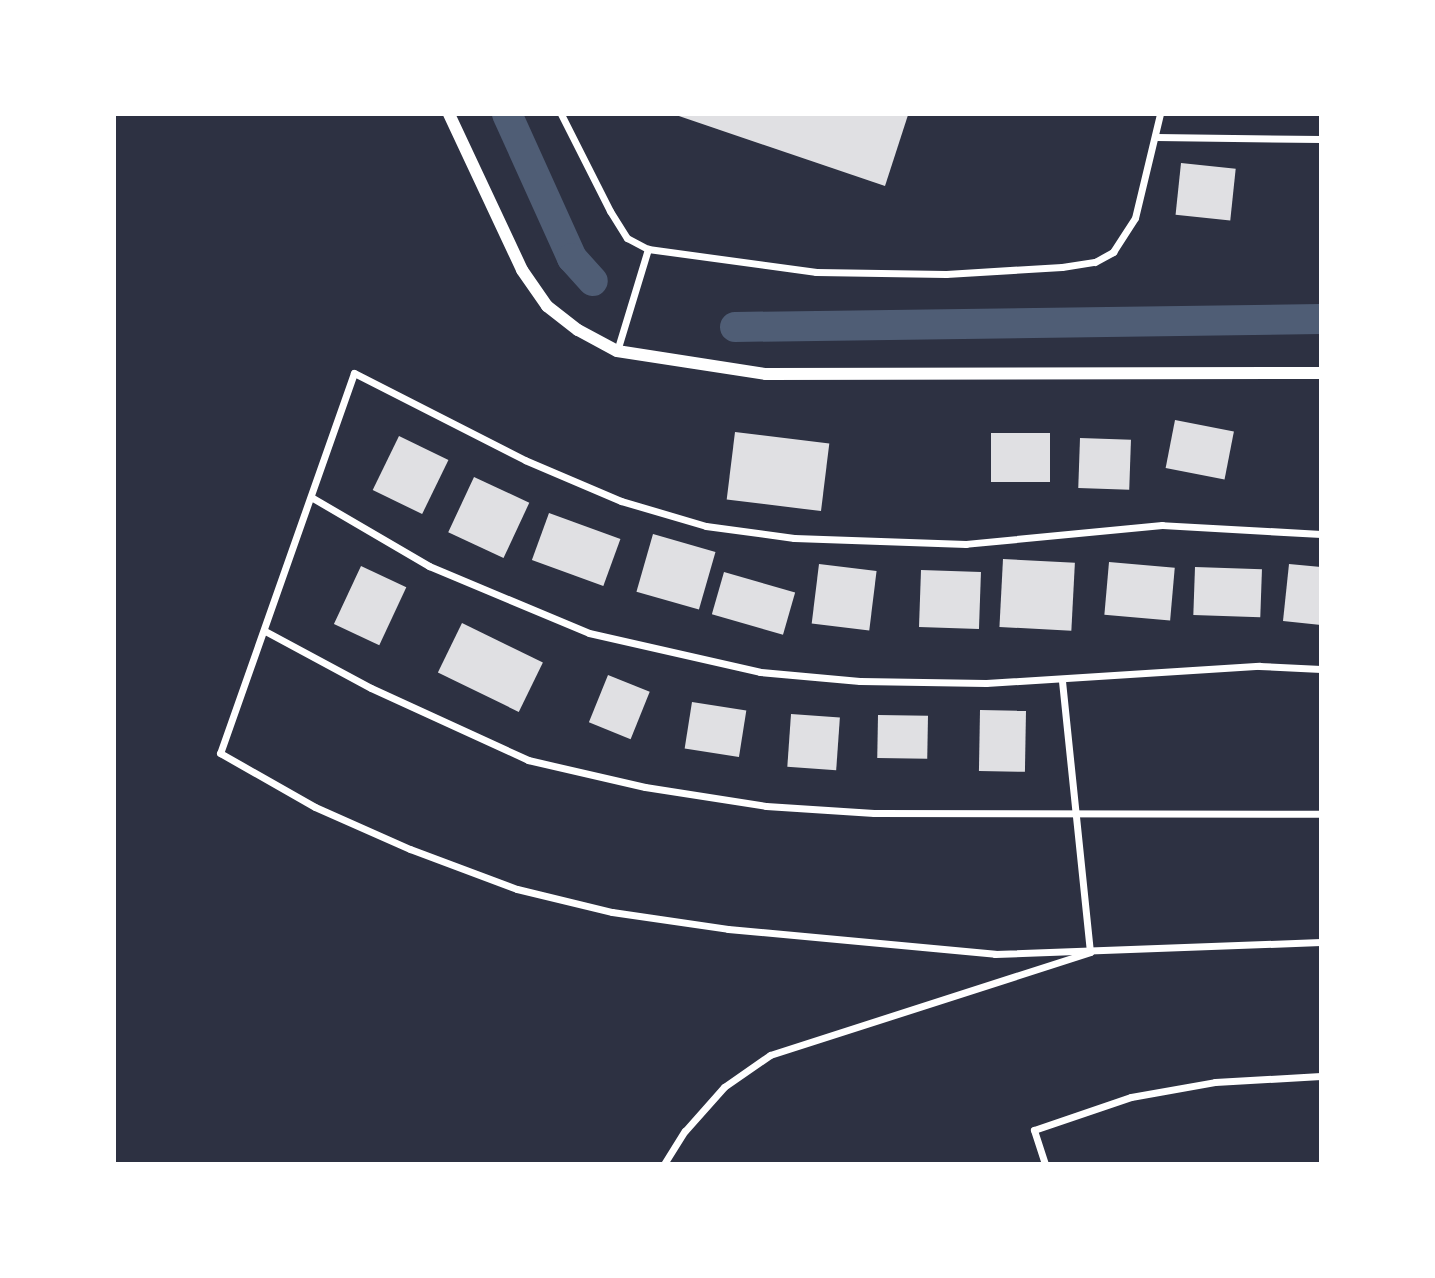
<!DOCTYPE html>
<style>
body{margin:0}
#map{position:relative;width:1435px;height:1278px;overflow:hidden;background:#2d3142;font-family:"Open Sans",sans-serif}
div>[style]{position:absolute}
.canal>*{height:30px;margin:-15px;padding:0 15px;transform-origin:15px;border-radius:15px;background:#4f5d75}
.building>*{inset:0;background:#e0e0e3;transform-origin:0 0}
.minor>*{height:7px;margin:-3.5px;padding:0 3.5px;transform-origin:3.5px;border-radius:3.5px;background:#fff}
.tertiary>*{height:12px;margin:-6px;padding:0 6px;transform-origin:6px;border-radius:6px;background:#fff}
span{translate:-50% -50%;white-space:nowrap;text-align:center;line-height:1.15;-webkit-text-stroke:5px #fff;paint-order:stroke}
.frame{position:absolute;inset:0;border:116px solid #fff;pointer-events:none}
</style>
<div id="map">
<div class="canal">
<div style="left:507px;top:114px;width:158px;rotate:65.7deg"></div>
<div style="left:572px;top:258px;width:31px;rotate:48deg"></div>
<div style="left:735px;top:327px;width:586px;rotate:-0.78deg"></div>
</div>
<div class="building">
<div style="clip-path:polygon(673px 114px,904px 114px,908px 115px,885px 186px)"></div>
<div style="left:1181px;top:163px;width:55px;height:52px;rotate:6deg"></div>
<div style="left:1175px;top:420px;width:60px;height:49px;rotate:11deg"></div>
<div style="left:735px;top:432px;width:95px;height:68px;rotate:7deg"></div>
<div style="left:991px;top:433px;width:59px;height:49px"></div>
<div style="left:399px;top:436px;width:55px;height:60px;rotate:26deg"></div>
<div style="left:1080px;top:438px;width:51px;height:50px;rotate:2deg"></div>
<div style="left:474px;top:477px;width:61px;height:61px;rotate:25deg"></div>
<div style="left:549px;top:513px;width:76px;height:50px;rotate:20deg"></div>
<div style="left:653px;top:534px;width:65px;height:60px;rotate:16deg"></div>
<div style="left:1003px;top:559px;width:72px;height:68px;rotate:3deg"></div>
<div style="left:1109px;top:562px;width:66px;height:53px;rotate:5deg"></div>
<div style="left:819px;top:564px;width:58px;height:60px;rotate:7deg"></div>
<div style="clip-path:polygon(1289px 564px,1321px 567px,1321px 625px,1283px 621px)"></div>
<div style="left:361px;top:566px;width:50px;height:64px;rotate:25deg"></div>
<div style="left:1195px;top:567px;width:67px;height:48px;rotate:2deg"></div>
<div style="left:921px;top:570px;width:60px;height:57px;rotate:2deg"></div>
<div style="left:724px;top:572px;width:74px;height:44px;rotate:16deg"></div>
<div style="left:462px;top:623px;width:90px;height:55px;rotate:26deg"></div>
<div style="left:608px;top:675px;width:45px;height:51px;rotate:22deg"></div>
<div style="left:692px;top:702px;width:55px;height:47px;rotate:9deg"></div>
<div style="left:980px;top:710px;width:46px;height:61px;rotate:1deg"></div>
<div style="left:791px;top:714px;width:49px;height:53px;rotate:4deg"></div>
<div style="left:878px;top:715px;width:50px;height:43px;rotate:1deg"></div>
</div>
<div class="minor">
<div style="left:561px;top:114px;width:109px;rotate:63.2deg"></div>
<div style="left:610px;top:211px;width:32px;rotate:58deg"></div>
<div style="left:627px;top:238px;width:24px;rotate:28deg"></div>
<div style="left:648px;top:249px;width:170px;rotate:7.8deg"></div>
<div style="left:816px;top:272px;width:130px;rotate:0.9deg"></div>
<div style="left:946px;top:274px;width:116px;rotate:-3.5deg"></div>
<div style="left:1062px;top:267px;width:33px;rotate:-9deg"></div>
<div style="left:1095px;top:262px;width:21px;rotate:-29deg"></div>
<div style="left:1113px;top:252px;width:40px;rotate:-57.1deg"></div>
<div style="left:1135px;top:218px;width:107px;rotate:-76.5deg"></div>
<div style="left:1156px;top:137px;width:165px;rotate:0.7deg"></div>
<div style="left:617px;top:351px;width:107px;rotate:-73.1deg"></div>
<div style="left:311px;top:497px;width:137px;rotate:30.3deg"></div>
<div style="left:429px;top:566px;width:173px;rotate:22.7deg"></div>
<div style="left:589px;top:633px;width:175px;rotate:12.8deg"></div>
<div style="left:760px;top:672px;width:100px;rotate:5.1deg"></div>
<div style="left:860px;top:681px;width:126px;rotate:0.9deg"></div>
<div style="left:986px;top:683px;width:274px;rotate:-3.6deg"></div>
<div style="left:1259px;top:666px;width:62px;rotate:2.8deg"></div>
<div style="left:1321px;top:534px;width:159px;rotate:-176.8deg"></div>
<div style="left:1162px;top:525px;width:197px;rotate:174.5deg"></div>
<div style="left:966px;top:544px;width:172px;rotate:-178deg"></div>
<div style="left:794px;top:538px;width:89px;rotate:-172.2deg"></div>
<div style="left:706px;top:526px;width:89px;rotate:-163.6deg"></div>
<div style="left:621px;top:501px;width:104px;rotate:-156.9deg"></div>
<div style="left:525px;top:460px;width:192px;rotate:-153deg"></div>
<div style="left:354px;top:373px;width:403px;rotate:109.4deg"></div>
<div style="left:220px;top:753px;width:109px;rotate:29.6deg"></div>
<div style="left:315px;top:807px;width:104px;rotate:23.9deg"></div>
<div style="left:410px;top:849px;width:114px;rotate:20.5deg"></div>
<div style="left:517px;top:889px;width:98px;rotate:13.6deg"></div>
<div style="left:612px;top:912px;width:117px;rotate:8.3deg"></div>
<div style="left:728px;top:929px;width:268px;rotate:5.3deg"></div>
<div style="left:995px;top:954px;width:326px;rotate:-2.1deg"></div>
<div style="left:265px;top:631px;width:120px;rotate:28.3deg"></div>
<div style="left:371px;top:688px;width:173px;rotate:24.6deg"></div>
<div style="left:528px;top:760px;width:120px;rotate:13deg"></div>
<div style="left:645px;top:787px;width:122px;rotate:8.9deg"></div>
<div style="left:766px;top:806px;width:108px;rotate:3.7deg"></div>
<div style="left:874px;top:813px;width:447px;rotate:0.1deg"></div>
<div style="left:664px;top:1164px;width:39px;rotate:-58deg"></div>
<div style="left:685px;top:1131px;width:59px;rotate:-48.4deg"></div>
<div style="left:724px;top:1087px;width:56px;rotate:-34.8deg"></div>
<div style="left:770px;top:1055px;width:336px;rotate:-17.8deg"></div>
<div style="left:1090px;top:952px;width:273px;rotate:-95.9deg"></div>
<div style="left:1045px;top:1164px;width:36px;rotate:-108deg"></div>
<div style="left:1034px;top:1130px;width:102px;rotate:-18.8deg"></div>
<div style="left:1131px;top:1097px;width:85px;rotate:-10.1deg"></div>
<div style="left:1215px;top:1082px;width:106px;rotate:-3.2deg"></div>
</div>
<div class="tertiary">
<div style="left:449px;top:114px;width:172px;rotate:64.9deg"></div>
<div style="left:522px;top:270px;width:44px;rotate:55.2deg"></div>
<div style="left:547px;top:306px;width:39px;rotate:38deg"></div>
<div style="left:578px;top:330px;width:44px;rotate:28.3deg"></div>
<div style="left:617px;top:351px;width:151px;rotate:8.8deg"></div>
<div style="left:766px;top:374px;width:555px;rotate:-0.1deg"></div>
</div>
<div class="frame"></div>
</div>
